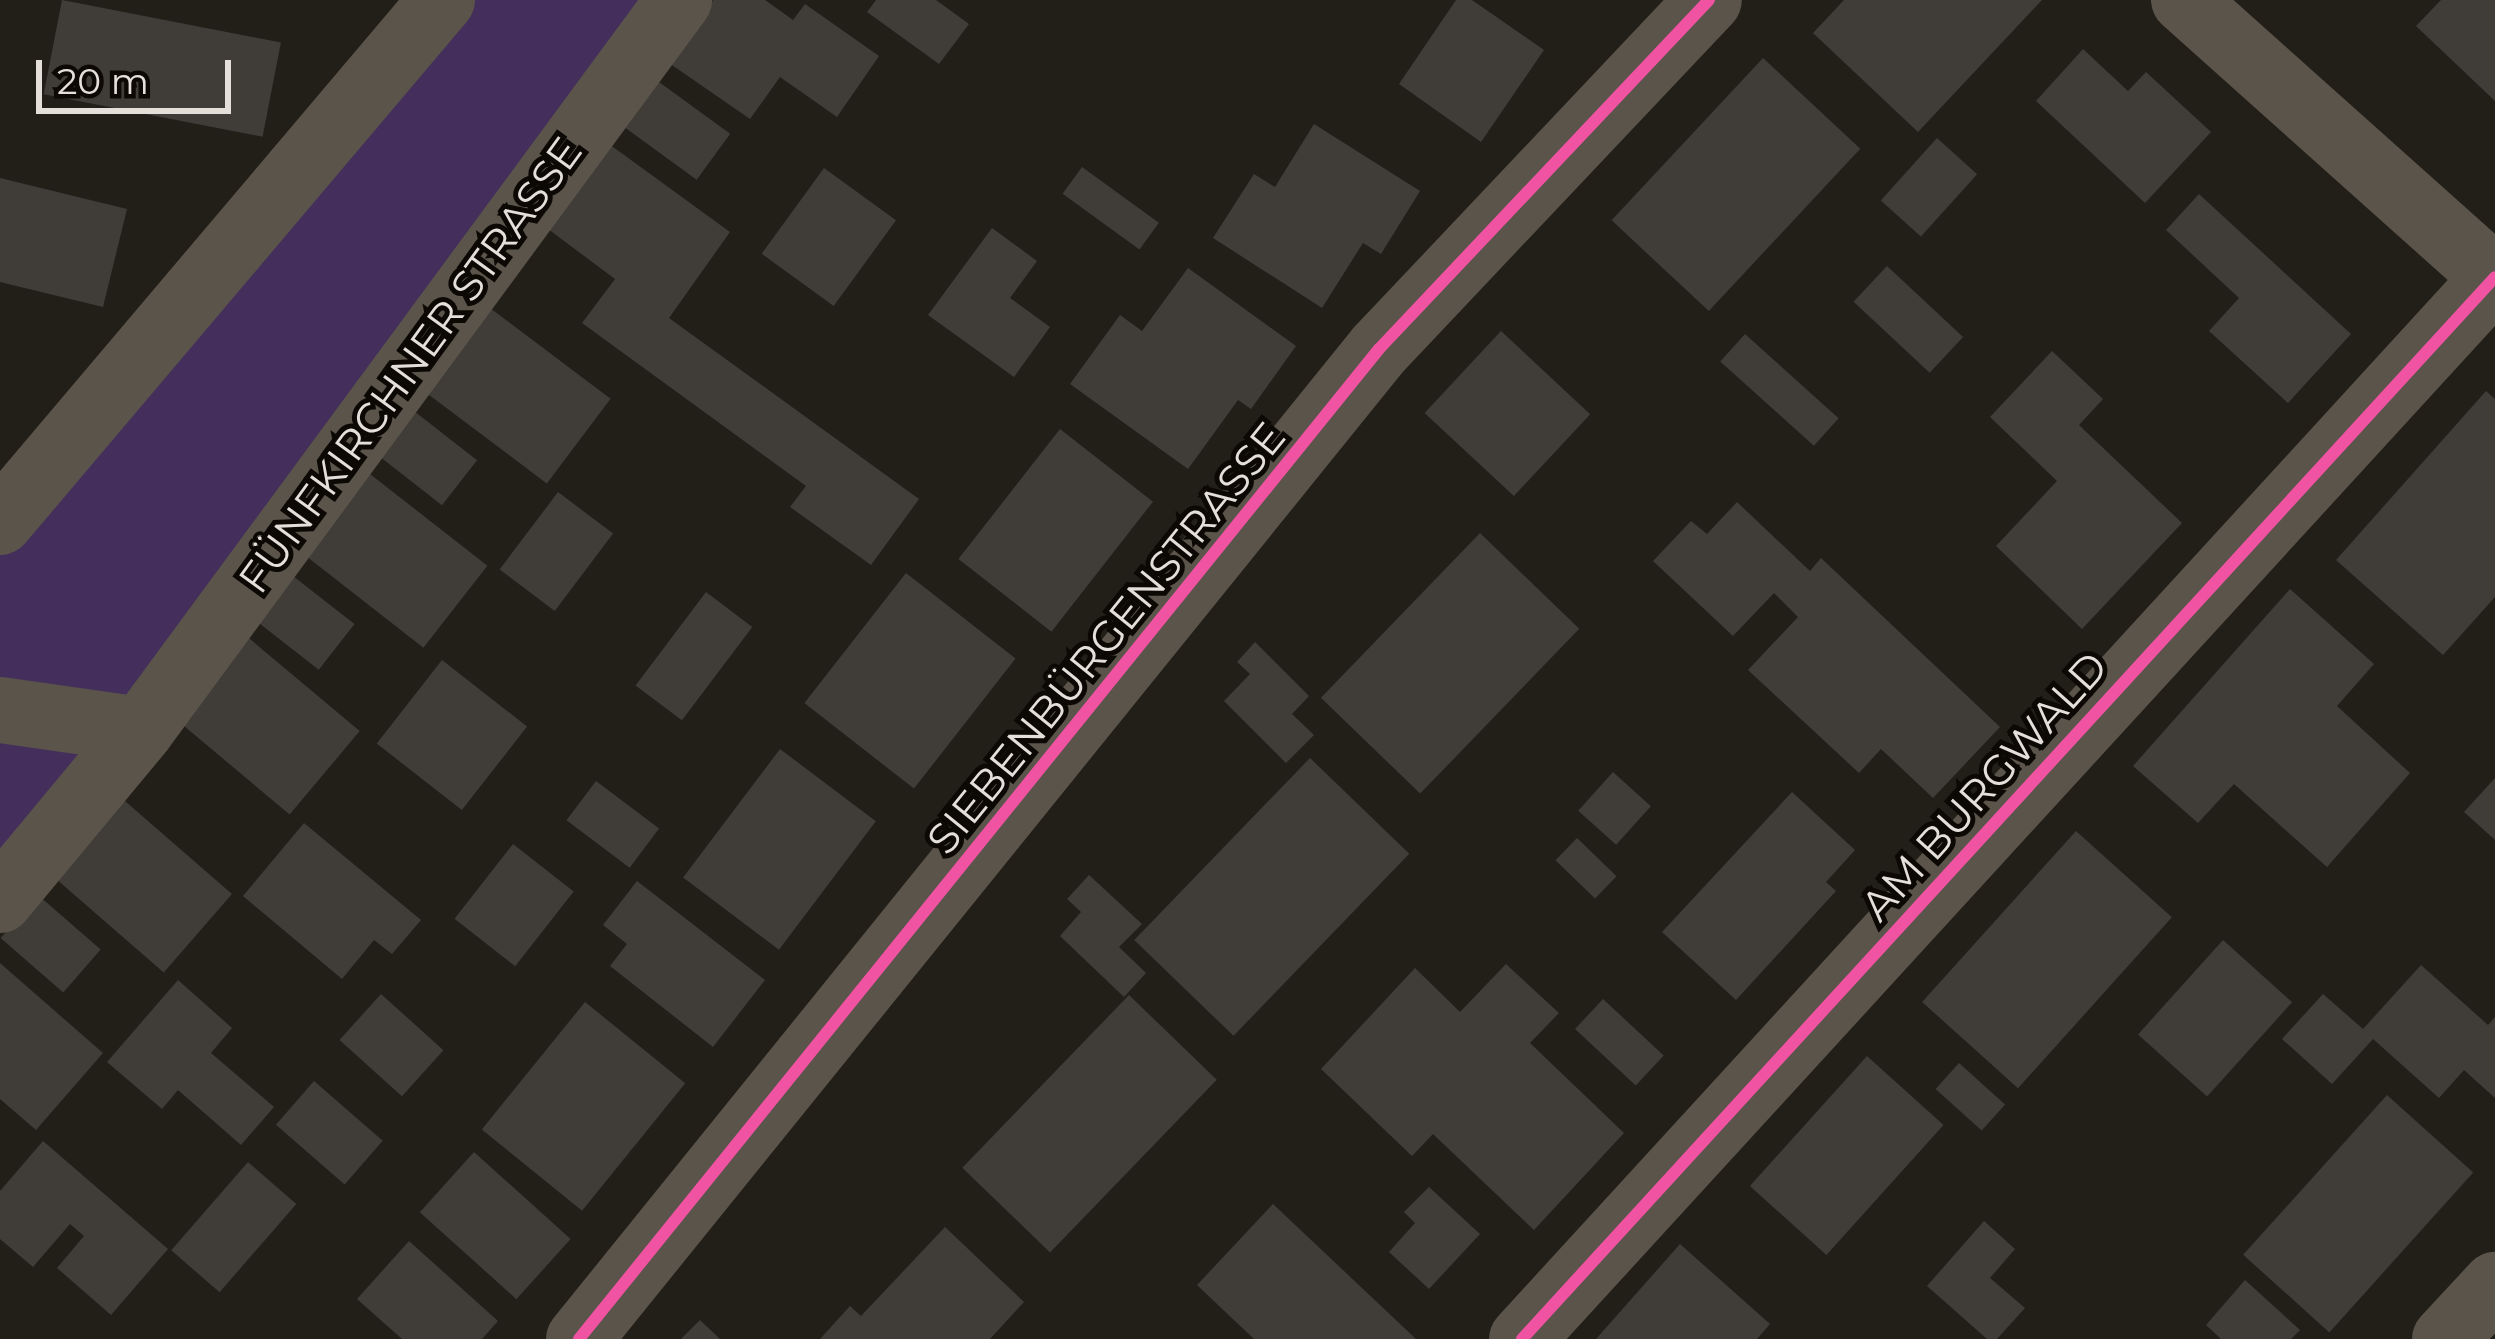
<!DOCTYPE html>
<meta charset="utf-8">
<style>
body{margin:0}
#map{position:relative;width:2495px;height:1339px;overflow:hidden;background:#221e18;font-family:Montserrat,sans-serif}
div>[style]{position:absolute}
.green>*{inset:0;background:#442e5b}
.building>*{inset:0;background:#403d38;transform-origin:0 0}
.minor>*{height:66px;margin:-33px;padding:0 33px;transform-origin:33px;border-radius:33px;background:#5a544a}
.cycleway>*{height:12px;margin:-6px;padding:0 6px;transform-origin:6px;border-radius:6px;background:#f153a3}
span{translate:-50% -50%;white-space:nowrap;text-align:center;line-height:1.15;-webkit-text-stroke:10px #0c0905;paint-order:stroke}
.street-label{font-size:42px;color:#e4dfd9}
.scale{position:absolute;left:36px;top:60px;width:195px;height:54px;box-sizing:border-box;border:6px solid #e4dfd9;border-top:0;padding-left:15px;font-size:36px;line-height:42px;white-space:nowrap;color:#e4dfd9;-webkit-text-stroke:9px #0c0905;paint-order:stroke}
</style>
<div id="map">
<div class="green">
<div style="clip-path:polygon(442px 0,679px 0,0 900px,0 522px)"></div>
</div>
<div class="building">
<div style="left:62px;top:0;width:223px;height:96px;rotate:11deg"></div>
<div style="clip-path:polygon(713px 0,765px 0,793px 20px,805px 4px,879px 56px,837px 117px,780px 77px,750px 119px,669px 63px)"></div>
<div style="clip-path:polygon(876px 0,936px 0,969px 24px,939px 64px,867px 12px)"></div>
<div style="clip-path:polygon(1456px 0,1472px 0,1544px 50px,1481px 142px,1399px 84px)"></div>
<div style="clip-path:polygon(1844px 0,2042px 0,1918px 132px,1813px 33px)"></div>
<div style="clip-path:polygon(2441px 0,2495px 0,2495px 101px,2416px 26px)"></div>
<div style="clip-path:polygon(2083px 49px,2128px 91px,2146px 72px,2211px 132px,2145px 203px,2036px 101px)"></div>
<div style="left:1763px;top:58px;width:133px;height:222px;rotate:43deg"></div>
<div style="left:659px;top:82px;width:88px;height:57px;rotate:36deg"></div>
<div style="clip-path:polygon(1314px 124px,1420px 191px,1381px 254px,1363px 243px,1322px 308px,1213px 238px,1254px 174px,1275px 187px)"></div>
<div style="left:1937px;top:138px;width:54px;height:84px;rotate:42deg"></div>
<div style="clip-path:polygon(609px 144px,730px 232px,669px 318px,919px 499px,871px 565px,790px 507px,806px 486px,582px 323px,615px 279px,548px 229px)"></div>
<div style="left:1082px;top:167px;width:95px;height:33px;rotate:36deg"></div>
<div style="left:824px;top:168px;width:89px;height:106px;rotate:36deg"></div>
<div style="clip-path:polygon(0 178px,127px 209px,103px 307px,0 282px)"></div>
<div style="clip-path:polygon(2199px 194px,2351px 334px,2288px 403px,2209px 331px,2239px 298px,2166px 230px)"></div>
<div style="clip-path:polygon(992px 228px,1037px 261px,1010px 298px,1050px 327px,1014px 377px,928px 315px)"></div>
<div style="left:1887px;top:266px;width:104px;height:49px;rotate:43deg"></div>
<div style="clip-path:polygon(1188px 268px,1296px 346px,1251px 409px,1238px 400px,1188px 469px,1070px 384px,1120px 315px,1142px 331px)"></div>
<div style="left:490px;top:308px;width:151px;height:106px;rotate:37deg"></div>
<div style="left:1501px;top:331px;width:122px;height:112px;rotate:43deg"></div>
<div style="left:1745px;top:334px;width:126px;height:37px;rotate:42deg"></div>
<div style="clip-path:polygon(2052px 351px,2103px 399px,2079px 425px,2182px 523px,2082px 629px,1996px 546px,2057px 481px,1990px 417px)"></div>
<div style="clip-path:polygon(2486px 391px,2495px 399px,2495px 597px,2443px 655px,2336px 560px)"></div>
<div style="left:414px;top:411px;width:80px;height:57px;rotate:38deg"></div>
<div style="left:1060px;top:429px;width:118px;height:165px;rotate:38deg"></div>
<div style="left:370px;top:474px;width:149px;height:104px;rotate:38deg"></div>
<div style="left:558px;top:492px;width:69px;height:97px;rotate:37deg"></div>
<div style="clip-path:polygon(1737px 502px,1810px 571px,1821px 558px,2000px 727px,1933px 798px,1881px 749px,1859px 773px,1748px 670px,1798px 617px,1774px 593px,1733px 636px,1653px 561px,1691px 521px,1707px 534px)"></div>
<div style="left:1480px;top:533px;width:138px;height:229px;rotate:44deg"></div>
<div style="left:906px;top:573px;width:139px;height:165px;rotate:38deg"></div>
<div style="left:293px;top:576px;width:78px;height:58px;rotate:38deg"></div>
<div style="clip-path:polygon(2290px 589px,2374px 664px,2337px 706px,2410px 773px,2327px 867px,2234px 784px,2198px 823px,2133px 766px)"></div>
<div style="left:706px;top:592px;width:58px;height:117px;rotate:37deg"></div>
<div style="left:244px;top:634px;width:151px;height:109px;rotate:40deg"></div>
<div style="clip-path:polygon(1255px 642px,1309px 696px,1292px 714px,1314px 735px,1286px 763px,1224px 701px,1250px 674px,1237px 662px)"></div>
<div style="left:442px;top:660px;width:108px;height:106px;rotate:38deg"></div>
<div style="left:780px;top:749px;width:120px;height:161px;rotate:37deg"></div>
<div style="left:1310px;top:758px;width:138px;height:253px;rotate:44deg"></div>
<div style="left:1613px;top:772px;width:51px;height:52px;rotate:42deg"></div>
<div style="clip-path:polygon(2495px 778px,2495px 840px,2464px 812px)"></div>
<div style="left:596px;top:781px;width:79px;height:49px;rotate:37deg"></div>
<div style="clip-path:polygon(1792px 792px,1855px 850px,1826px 882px,1836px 891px,1736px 1000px,1662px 932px)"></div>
<div style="left:118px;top:795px;width:151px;height:104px;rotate:41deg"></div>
<div style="clip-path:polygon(304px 823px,421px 920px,392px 954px,374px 940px,342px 979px,243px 896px)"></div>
<div style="left:2076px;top:831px;width:129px;height:230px;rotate:42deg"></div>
<div style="left:1577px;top:838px;width:55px;height:31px;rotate:44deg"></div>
<div style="left:513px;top:844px;width:77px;height:95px;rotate:38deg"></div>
<div style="clip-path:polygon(1089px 875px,1142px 924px,1119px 947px,1146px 973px,1124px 997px,1060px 936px,1081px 912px,1067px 899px)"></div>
<div style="clip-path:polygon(637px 881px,765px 980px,713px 1047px,610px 966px,627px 944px,603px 925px)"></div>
<div style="left:38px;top:895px;width:83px;height:57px;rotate:41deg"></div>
<div style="left:2223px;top:940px;width:93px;height:127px;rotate:42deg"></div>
<div style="clip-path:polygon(0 963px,103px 1053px,36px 1130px,0 1099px)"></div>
<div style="clip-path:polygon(1506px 964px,1559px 1013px,1530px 1043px,1624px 1133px,1534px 1230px,1433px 1134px,1412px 1156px,1321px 1069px,1415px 968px,1460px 1012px)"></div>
<div style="clip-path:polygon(2421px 965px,2488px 1025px,2495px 1017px,2495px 1098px,2464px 1070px,2439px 1098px,2373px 1039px,2332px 1084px,2282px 1039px,2323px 994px,2363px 1029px)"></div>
<div style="clip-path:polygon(178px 980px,232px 1028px,211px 1053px,274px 1107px,241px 1145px,178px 1090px,162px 1109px,107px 1062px)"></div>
<div style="left:381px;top:994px;width:84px;height:62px;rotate:42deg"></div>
<div style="left:1129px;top:995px;width:122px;height:240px;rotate:44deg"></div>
<div style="left:1603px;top:999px;width:83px;height:41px;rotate:43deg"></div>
<div style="left:585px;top:1002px;width:129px;height:164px;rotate:39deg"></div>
<div style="left:1867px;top:1056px;width:103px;height:175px;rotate:42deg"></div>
<div style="left:1959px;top:1063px;width:62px;height:35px;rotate:42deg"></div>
<div style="left:314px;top:1081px;width:91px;height:58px;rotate:41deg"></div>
<div style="left:2387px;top:1095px;width:116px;height:215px;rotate:42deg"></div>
<div style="clip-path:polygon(43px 1141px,168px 1249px,111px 1315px,57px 1268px,84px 1236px,70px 1224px,33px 1267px,0 1239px,0 1191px)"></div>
<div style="left:474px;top:1152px;width:130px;height:81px;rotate:42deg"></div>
<div style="left:248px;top:1162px;width:64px;height:117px;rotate:41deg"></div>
<div style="clip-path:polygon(1429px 1187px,1480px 1234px,1429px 1289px,1389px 1252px,1415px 1223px,1404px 1212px)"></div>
<div style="clip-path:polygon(1273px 1204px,1416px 1339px,1254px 1339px,1197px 1285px)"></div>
<div style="clip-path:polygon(1984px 1221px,2015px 1249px,1990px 1278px,2025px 1308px,1997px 1339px,1987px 1339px,1927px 1286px)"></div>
<div style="clip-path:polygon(945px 1227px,1024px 1302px,990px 1339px,820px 1339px,850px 1306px,861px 1316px)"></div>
<div style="clip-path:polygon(409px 1241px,498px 1321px,482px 1339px,402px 1339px,357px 1299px)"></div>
<div style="clip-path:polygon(1680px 1244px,1770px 1324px,1757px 1339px,1596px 1339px)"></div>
<div style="clip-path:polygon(2245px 1280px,2300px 1330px,2291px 1339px,2221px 1339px,2206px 1325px)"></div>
<div style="clip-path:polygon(700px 1320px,720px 1339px,681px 1339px)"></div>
</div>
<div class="minor">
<div style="left:2184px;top:0;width:417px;rotate:41.8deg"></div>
<div style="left:0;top:522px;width:684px;rotate:-49.74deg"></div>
<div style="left:0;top:710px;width:142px;rotate:8.1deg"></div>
<div style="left:0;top:900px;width:221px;rotate:-50.3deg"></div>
<div style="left:141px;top:730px;width:907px;rotate:-53.61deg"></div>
<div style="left:579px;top:1339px;width:1273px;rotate:-51.06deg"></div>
<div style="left:1379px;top:349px;width:480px;rotate:-46.6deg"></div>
<div style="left:1522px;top:1339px;width:1440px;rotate:-47.5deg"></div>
<div style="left:2445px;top:1339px;width:74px;rotate:-47.2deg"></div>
</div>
<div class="cycleway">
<div style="left:579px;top:1339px;width:1273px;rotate:-51.06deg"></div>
<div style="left:1379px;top:349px;width:480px;rotate:-46.6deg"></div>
<div style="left:1522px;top:1339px;width:1440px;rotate:-47.5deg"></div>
</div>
<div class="street-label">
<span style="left:410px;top:365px;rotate:-54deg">FÜNFKIRCHNER STRASSE</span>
<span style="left:1106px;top:638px;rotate:-51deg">SIEBENBÜRGENSTRASSE</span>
<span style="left:1984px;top:786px;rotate:-48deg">AM BURGWALD</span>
</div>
<div class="scale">20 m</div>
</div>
